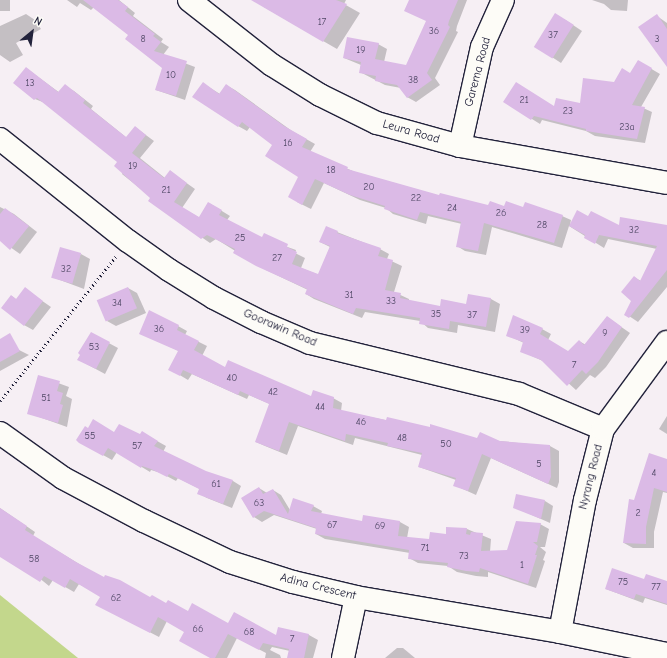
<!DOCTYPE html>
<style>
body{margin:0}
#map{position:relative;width:667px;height:658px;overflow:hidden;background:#f6eff4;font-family:"Comic Neue",sans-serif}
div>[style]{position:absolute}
.green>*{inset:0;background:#c3d78c}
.shadow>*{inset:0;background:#0003;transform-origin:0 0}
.building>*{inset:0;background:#dbbae6;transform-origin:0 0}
.path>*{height:2.5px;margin-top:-1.25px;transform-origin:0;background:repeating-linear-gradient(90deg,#22223b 0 1px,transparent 0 4px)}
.roads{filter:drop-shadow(1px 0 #22223b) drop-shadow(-1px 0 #22223b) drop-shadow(0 1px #22223b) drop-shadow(0 -1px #22223b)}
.minor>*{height:22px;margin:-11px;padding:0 11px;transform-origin:11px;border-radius:11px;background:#fdfcf7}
span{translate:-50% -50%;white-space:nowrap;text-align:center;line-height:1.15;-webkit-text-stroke:4px #fdfcf7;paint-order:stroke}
.number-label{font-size:10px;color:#504866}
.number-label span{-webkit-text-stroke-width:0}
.street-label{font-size:12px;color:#22223b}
.north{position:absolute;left:12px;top:12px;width:40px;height:40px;-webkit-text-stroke:3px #fdfcf7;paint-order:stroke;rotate:29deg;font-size:11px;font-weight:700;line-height:16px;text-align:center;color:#22223b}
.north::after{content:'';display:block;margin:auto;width:14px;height:18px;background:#22223b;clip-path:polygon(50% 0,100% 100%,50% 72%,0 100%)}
</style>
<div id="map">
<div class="green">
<div style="clip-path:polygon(0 595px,78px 658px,0 658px)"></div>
</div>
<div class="shadow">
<div style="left:0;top:0;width:10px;height:11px"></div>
<div style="clip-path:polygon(67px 0,119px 0,135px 13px,133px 16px,163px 39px,161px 42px,169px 47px,163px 55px,195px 67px,185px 100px,156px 90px,163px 67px,129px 35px,94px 7px,91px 10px,80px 3px,77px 7px)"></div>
<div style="clip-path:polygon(269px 0,346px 0,344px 4px,360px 13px,337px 49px,264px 7px)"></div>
<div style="clip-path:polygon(410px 0,467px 0,457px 26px,456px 31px,458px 32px,435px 78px,440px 85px,416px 102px,407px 97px,401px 88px,385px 85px,360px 72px,361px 65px,344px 58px,378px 44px,387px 49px,384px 62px,407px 66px,427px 21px)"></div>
<div style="clip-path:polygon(592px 0,628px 0,627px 11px,611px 10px,604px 4px)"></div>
<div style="clip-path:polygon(26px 14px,35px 20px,41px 29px,16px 43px,23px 55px,10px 62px,0 55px,0 26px)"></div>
<div style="clip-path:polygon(657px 16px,667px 23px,667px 60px)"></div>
<div style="clip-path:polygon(564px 19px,582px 31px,561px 63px,535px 46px)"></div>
<div style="clip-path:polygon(638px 61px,660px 74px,641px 107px,652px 112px,645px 143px,595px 136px,586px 131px,542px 120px,540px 124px,505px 102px,555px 108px,581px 104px,631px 74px)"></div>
<div style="clip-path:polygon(26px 68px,60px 93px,65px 86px,74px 91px,93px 106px,91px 109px,127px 138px,135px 127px,154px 141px,140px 158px,165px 178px,178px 177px,195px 189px,182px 208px,200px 218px,209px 203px,230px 216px,227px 220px,262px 238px,296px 250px,295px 253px,305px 258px,301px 268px,319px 275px,330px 247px,320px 242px,337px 232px,380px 249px,389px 254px,387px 259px,402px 266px,394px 292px,409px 299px,409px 301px,441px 307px,467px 306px,469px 295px,491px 299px,500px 304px,495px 332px,458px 325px,457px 333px,428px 328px,420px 321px,365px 312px,362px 318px,314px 299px,306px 294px,308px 290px,266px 270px,216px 239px,210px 243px,149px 201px,152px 198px,122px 174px,123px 172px,119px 162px,45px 103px,35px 99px)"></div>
<div style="clip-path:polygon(204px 84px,220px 94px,226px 85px,235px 90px,292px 131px,315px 144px,310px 152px,355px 172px,440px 196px,489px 207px,524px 208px,562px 216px,571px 220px,570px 225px,589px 217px,619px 226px,667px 226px,667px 287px,638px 322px,626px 314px,632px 300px,634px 277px,641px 281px,657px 249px,608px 239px,604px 248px,569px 226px,562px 248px,492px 227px,486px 255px,465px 251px,457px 246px,462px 224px,428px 216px,426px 224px,393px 214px,386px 208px,360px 200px,324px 183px,311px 209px,297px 202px,300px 176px,274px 144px,250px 127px,247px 131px,238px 126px)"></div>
<div style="clip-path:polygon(0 207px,14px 214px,37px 232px,20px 254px,0 240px)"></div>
<div style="clip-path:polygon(81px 254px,90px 259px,84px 289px,52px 277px)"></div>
<div style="clip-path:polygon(128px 288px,137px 293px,146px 313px,116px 326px,107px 321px)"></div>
<div style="clip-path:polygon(25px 289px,51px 307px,33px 330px,24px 325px,12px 296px,17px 300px)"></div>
<div style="clip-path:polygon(607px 317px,630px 333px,606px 367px,595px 378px,590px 375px,576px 390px,545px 362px,521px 351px,524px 343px,507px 335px,542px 329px,551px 334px,548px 340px,568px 352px,579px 341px,586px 345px)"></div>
<div style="clip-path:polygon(178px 326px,187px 331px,185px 335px,207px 346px,202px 356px,225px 368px,312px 398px,333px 398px,342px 403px,341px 411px,478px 439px,550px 446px,559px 451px,559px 482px,557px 488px,491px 458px,476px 495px,454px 485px,456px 480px,419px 467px,422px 455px,355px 438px,353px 445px,298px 426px,287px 455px,265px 446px,256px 442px,270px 404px,249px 395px,247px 399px,192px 374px,188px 380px,178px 374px,179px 351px,140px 333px)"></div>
<div style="clip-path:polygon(92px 334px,118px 348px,105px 374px,79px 360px,86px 341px,87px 342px)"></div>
<div style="clip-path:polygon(0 339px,21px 351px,29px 355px,0 371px)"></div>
<div style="clip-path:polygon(39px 376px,69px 387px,66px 396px,72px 399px,67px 427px,28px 413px)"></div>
<div style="clip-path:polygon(667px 416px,667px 434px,659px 429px)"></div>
<div style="clip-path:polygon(88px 429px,150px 437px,166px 446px,163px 452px,205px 472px,233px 481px,241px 486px,232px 508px,207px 498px,198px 493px,200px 489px,178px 478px,176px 481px,161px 473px,151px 470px,150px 472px,117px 452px,112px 460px,103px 455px)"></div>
<div style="clip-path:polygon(667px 460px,667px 493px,663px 492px,654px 532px,654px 548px,633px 548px,624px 543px,635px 501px)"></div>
<div style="clip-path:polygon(259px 488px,267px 493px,273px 490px,281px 495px,290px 510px,313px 506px,322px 511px,321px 514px,363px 522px,364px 516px,400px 522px,409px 527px,407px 538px,430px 540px,467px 529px,491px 539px,490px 552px,508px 551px,540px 524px,549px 529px,545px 547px,540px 547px,546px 552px,543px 560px,545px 561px,536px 588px,488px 572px,488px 577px,476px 576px,457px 572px,448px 566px,418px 563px,409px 558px,410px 553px,325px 539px,316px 534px,317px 529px,274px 515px,262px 522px,254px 517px)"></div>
<div style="clip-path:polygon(545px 501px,553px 506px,550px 523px,514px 507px)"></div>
<div style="clip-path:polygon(0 508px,35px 532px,33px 536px,104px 579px,151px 599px,229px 625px,277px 636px,279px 628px,309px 635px,318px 640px,313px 658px,288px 658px,290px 651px,272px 647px,270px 650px,280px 655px,281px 658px,265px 658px,266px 653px,237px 638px,227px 658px,212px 658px,185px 632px,167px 621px,159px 637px,105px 609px,101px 596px,79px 584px,74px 592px,53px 580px,49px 586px,0 546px)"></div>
<div style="clip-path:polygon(645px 580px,667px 582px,667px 605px,645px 598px,643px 603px,606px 589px)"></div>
<div style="clip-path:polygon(397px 648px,403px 648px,415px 658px,385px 658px)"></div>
</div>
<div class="building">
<div style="clip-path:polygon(83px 0,118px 0,128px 7px,125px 11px,155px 34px,153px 36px,161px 42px,154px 51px,187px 61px,176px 96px,155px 90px,162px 68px,125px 39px,128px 35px)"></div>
<div style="clip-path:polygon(251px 0,336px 0,347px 4px,323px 42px)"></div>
<div style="clip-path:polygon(409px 0,458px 0,449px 21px,448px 25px,450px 27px,427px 73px,432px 80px,407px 98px,397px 85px,375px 81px,376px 76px,359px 73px,361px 62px,343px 58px,347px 37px,379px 43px,375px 59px,406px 65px,426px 21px,404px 11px)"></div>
<div style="left:555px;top:13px;width:22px;height:40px;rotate:32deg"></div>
<div style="clip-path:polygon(657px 14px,667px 29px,667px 67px,638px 27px)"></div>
<div style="clip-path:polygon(638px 60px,652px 68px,632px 105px,645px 107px,637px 139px,586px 131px,586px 129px,534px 116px,531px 120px,503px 102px,516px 82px,554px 106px,556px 98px,580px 103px,583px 78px,614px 82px,622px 68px,630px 73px)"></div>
<div style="clip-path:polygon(26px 67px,58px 92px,65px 84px,85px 100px,83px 103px,126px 137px,135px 126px,146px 135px,132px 153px,164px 178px,170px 170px,187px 183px,174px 202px,199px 217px,208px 202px,222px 210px,219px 215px,262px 237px,264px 233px,288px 244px,287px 247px,297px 252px,292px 264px,318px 274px,330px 246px,319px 242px,326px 226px,338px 231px,337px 233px,381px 248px,378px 256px,393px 260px,385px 290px,401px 293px,400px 298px,440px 306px,441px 299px,466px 304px,468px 294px,491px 298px,486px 327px,450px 321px,449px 329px,419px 324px,420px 318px,356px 308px,353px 314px,305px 294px,307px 289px,256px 266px,233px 253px,235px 249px,207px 235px,201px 239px,148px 201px,150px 198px,114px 166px,117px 162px,37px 98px,34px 100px,13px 83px)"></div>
<div style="clip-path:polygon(203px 82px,219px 94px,226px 84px,284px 126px,307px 139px,302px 147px,348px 167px,347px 169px,439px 195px,440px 193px,488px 205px,490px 201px,504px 206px,506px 201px,523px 207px,525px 202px,563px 215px,554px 243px,484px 223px,478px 251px,456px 247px,461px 222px,420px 212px,417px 220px,384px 209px,385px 206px,350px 195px,315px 179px,302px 205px,288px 197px,298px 177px,265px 156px,272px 145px,242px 122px,238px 127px,192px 97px)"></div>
<div style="clip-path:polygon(5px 208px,29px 226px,10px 250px,0 241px,0 214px)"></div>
<div style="clip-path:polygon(577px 210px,588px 216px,591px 211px,619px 225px,620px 217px,667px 225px,667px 270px,629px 318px,624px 315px,631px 301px,621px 292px,634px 276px,640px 281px,657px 246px,599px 235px,595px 244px,584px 238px,585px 235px,569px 226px)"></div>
<div style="left:60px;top:247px;width:22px;height:32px;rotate:16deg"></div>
<div style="clip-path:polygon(25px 287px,43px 301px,24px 326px,1px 308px,11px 295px,16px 299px)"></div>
<div style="left:128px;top:287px;width:23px;height:34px;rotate:67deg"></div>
<div style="clip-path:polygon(149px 310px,179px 325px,177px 330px,199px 341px,194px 350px,225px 367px,228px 360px,311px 396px,313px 390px,334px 397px,333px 408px,386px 420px,387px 417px,430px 427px,430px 424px,477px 438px,480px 432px,500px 441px,550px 445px,551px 477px,548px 484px,482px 454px,468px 491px,453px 486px,456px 478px,418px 467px,422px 453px,387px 446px,388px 443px,346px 434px,345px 441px,289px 422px,279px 451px,255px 442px,269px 404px,240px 391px,238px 395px,183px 370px,180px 376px,168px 370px,178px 351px,139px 334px)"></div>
<div style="clip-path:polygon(513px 315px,543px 328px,540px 334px,568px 351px,579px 340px,584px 345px,607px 316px,622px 327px,598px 362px,586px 374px,582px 370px,567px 386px,541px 360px,520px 352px,523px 342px,506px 336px)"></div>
<div style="clip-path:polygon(91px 332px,110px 342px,96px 369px,77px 360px,80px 355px,78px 353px)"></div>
<div style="clip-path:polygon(10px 333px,20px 351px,0 362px,0 339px)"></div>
<div style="clip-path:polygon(38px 375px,60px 381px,57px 391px,63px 393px,60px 404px,63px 405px,58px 423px,27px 414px)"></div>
<div style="clip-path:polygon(93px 419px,114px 432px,119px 424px,140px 434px,142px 431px,158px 441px,154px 446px,206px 471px,233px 480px,223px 504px,197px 494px,199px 489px,169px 474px,167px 477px,151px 469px,142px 466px,141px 468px,108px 448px,103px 456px,79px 443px,76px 440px,85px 426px,88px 428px)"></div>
<div style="clip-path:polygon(649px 453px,667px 459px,667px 492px,654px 488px,646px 527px,646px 544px,623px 543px,629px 499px,634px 500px)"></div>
<div style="clip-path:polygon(259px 487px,263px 494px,273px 489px,288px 514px,293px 498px,314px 505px,311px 511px,362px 521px,363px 515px,400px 521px,398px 536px,429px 539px,430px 532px,446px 534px,446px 527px,467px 528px,466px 534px,470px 535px,471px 532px,483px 533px,481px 551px,507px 550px,516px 521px,541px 523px,537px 542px,533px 542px,538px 546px,535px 555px,537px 555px,528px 584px,480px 568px,479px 572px,466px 571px,447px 567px,448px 563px,408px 559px,409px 550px,315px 534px,316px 528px,264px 511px,253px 518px,241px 498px)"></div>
<div style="clip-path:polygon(516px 494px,545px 500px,541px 519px,513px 508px)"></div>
<div style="clip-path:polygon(0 508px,27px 526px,25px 530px,76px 562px,104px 577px,105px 575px,120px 580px,150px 597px,152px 595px,166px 603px,168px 600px,188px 611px,192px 603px,228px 623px,234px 612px,276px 635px,278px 627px,309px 634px,304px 658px,287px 658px,289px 649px,263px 643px,259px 650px,228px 634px,215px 658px,210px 658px,179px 641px,184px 632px,158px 617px,150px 633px,95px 605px,100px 597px,70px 579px,65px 588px,44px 576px,40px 582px,0 557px)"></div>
<div style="clip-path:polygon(612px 568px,644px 579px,646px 574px,667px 581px,667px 604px,636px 594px,634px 599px,605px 589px)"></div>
</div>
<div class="path">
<div style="left:0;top:401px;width:186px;rotate:-51.3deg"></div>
</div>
<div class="roads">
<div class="minor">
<div style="left:189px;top:0;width:105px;rotate:38.1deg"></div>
<div style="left:272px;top:65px;width:57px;rotate:32deg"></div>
<div style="left:320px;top:95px;width:64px;rotate:26.2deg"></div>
<div style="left:377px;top:123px;width:86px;rotate:15.5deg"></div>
<div style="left:460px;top:146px;width:210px;rotate:10.1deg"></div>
<div style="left:0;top:139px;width:164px;rotate:38.6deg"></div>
<div style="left:128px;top:241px;width:50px;rotate:35.3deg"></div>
<div style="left:169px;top:270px;width:53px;rotate:31.9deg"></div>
<div style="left:214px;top:298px;width:53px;rotate:27.1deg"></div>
<div style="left:261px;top:322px;width:53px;rotate:23.2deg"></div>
<div style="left:310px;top:343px;width:215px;rotate:13.7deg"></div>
<div style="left:519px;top:394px;width:91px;rotate:22.6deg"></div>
<div style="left:460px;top:146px;width:101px;rotate:-77.5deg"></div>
<div style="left:482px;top:47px;width:51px;rotate:-65.9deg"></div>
<div style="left:0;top:433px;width:77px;rotate:35.5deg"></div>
<div style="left:63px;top:478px;width:92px;rotate:28deg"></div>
<div style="left:144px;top:521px;width:95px;rotate:25.5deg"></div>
<div style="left:230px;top:562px;width:66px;rotate:17.6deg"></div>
<div style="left:293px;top:582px;width:65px;rotate:13.4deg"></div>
<div style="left:356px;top:597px;width:207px;rotate:9.7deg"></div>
<div style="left:560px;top:632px;width:109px;rotate:11.6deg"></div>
<div style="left:560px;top:632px;width:134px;rotate:-79.3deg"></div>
<div style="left:585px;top:500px;width:73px;rotate:-75.8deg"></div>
<div style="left:603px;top:429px;width:108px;rotate:-53.7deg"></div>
<div style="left:343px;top:658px;width:62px;rotate:-78deg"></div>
</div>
</div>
<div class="number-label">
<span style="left:322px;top:23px">17</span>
<span style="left:434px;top:32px">36</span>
<span style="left:553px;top:36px">37</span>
<span style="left:143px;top:40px">8</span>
<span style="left:657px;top:40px">3</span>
<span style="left:361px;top:51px">19</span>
<span style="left:171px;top:76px">10</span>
<span style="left:413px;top:81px">38</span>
<span style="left:30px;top:84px">13</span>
<span style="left:524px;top:101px">21</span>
<span style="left:568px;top:112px">23</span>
<span style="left:627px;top:128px">23a</span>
<span style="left:288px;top:144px">16</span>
<span style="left:133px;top:167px">19</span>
<span style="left:331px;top:171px">18</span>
<span style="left:369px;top:188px">20</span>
<span style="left:166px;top:191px">21</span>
<span style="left:416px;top:199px">22</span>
<span style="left:452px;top:209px">24</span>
<span style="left:501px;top:214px">26</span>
<span style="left:542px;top:226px">28</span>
<span style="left:634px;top:231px">32</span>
<span style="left:240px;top:239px">25</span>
<span style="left:277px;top:259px">27</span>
<span style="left:66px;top:270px">32</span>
<span style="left:349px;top:296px">31</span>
<span style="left:391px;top:302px">33</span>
<span style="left:117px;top:304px">34</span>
<span style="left:436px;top:315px">35</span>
<span style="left:472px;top:316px">37</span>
<span style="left:159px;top:330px">36</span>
<span style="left:525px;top:331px">39</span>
<span style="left:605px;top:334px">9</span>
<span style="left:94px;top:348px">53</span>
<span style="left:574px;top:366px">7</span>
<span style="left:232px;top:379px">40</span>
<span style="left:273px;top:393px">42</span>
<span style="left:46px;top:399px">51</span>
<span style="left:320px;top:408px">44</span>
<span style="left:361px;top:423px">46</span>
<span style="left:90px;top:437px">55</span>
<span style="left:402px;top:439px">48</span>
<span style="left:446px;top:445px">50</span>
<span style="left:137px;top:447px">57</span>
<span style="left:539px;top:465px">5</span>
<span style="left:654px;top:474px">4</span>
<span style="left:216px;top:485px">61</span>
<span style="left:259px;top:504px">63</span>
<span style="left:638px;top:514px">2</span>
<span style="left:332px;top:526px">67</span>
<span style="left:380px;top:527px">69</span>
<span style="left:425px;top:549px">71</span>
<span style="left:464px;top:557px">73</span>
<span style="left:34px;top:560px">58</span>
<span style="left:522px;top:566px">1</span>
<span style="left:623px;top:583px">75</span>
<span style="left:656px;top:588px">77</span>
<span style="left:116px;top:599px">62</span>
<span style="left:198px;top:630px">66</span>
<span style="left:249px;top:633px">68</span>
<span style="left:292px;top:640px">7</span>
</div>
<div class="street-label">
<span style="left:478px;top:72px;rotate:-75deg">Garema Road</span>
<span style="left:411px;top:132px;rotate:16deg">Leura Road</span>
<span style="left:280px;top:328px;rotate:23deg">Goorawin Road</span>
<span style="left:591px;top:477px;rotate:-76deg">Nyrang Road</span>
<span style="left:318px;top:587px;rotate:14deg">Adina Crescent</span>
</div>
<div class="north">N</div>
</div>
